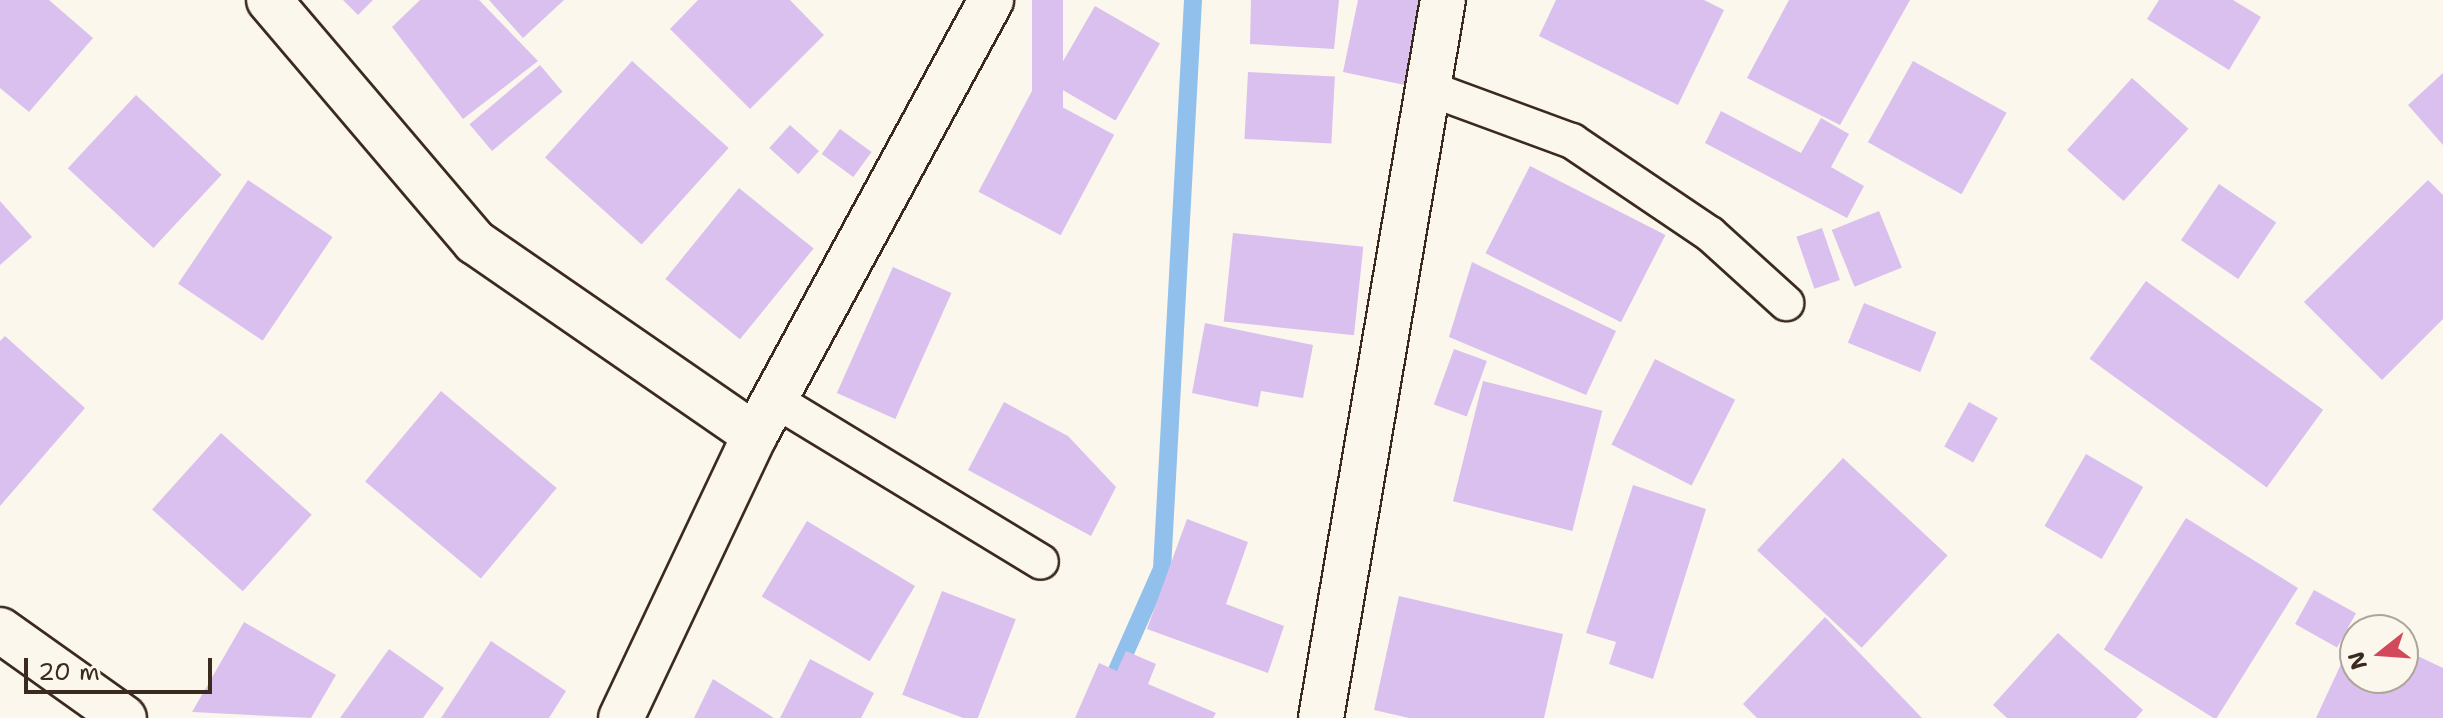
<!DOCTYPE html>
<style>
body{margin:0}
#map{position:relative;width:2443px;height:718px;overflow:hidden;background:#fbf7ec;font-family:"Shantell Sans",sans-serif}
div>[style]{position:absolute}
.stream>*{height:18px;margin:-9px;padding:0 9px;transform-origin:9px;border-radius:9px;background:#91c0ec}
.building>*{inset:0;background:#dac0ef;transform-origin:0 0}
.roads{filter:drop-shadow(2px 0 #3b2a1e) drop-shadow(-2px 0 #3b2a1e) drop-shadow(0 2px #3b2a1e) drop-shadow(0 -2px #3b2a1e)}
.service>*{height:34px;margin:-17px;padding:0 17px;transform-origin:17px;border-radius:17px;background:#fbf7ec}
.minor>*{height:44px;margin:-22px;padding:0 22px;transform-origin:22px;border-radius:22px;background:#fbf7ec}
span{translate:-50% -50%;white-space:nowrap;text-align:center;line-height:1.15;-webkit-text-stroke:6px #fbf7ec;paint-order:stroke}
.north{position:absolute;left:2339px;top:614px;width:80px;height:80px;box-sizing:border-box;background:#fbf7ec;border:2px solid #aea59a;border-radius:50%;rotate:253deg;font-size:22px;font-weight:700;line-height:32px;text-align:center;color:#3b2a1e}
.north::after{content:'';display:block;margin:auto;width:28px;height:36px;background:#d1495b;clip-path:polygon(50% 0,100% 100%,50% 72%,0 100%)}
.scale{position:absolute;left:24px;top:658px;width:188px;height:36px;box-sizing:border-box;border:4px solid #3b2a1e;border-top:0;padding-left:10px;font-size:24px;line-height:28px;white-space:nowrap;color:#3b2a1e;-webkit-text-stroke:6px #fbf7ec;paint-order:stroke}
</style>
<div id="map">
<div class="stream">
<div style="left:1096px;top:718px;width:163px;rotate:-66.1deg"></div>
<div style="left:1162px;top:569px;width:570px;rotate:-86.88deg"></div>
</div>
<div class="building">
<div style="clip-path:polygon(0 0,49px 0,93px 38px,29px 112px,0 88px)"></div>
<div style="clip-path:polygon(343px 0,373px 0,358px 15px)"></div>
<div style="clip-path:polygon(420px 0,479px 0,538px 61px,463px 119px,392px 27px)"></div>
<div style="clip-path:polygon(489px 0,564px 0,523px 38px)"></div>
<div style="clip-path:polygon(698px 0,790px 0,824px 35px,750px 109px,670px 29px)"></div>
<div style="left:1032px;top:0;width:31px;height:115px"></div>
<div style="clip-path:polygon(1251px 0,1339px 0,1334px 49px,1250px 44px)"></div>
<div style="clip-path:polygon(1358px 0,1431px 0,1414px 87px,1343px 72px)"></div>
<div style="clip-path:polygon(1556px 0,1704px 0,1724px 10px,1678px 105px,1539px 36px)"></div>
<div style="clip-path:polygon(1789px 0,1910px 0,1840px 125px,1747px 78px)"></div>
<div style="clip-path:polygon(2159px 0,2233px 0,2261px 17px,2229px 70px,2147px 19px)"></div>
<div style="left:1095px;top:6px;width:75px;height:89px;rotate:30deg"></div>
<div style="left:632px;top:61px;width:130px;height:130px;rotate:42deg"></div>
<div style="left:1913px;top:61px;width:107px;height:93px;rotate:29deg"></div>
<div style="left:540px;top:65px;width:35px;height:92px;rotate:50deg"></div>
<div style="left:1248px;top:72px;width:87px;height:67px;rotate:3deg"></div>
<div style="clip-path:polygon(2443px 73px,2443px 145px,2408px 105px)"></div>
<div style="left:2132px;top:78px;width:76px;height:97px;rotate:42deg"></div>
<div style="left:1032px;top:91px;width:93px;height:114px;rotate:28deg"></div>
<div style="left:136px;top:95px;width:117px;height:100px;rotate:43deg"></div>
<div style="clip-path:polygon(1721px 111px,1801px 153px,1821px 118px,1849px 134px,1831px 167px,1864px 186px,1847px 218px,1705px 143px)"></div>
<div style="left:790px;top:125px;width:39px;height:31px;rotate:42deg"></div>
<div style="left:840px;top:129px;width:39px;height:31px;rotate:36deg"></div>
<div style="left:1530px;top:166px;width:152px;height:98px;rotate:27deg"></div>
<div style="left:248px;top:180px;width:102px;height:125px;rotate:34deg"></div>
<div style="clip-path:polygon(2428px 180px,2443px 195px,2443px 319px,2382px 380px,2304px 302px)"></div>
<div style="left:2219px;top:184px;width:69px;height:68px;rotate:34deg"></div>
<div style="left:739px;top:188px;width:96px;height:117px;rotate:39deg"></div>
<div style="clip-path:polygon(0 201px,32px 237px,0 265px)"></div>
<div style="left:1879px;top:211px;width:61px;height:51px;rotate:68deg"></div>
<div style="left:1822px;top:228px;width:55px;height:27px;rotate:71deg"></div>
<div style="left:1233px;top:233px;width:131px;height:89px;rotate:6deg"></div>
<div style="clip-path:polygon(1472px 262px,1616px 331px,1586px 395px,1449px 337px)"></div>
<div style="left:893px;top:267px;width:64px;height:138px;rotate:24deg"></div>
<div style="left:2146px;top:281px;width:219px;height:96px;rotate:36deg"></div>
<div style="left:1864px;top:303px;width:78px;height:43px;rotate:22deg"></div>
<div style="clip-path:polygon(1205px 323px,1313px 345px,1303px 398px,1261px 391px,1258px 407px,1192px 393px)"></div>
<div style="clip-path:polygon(5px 336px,85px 408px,0 506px,0 341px)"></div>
<div style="left:1454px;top:349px;width:35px;height:59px;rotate:20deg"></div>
<div style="left:1655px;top:359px;width:90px;height:96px;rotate:27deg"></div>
<div style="left:1483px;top:381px;width:123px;height:124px;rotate:14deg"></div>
<div style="left:441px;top:391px;width:151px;height:118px;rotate:40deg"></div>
<div style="clip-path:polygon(1004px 402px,1068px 436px,1116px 487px,1091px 536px,968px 470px)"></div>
<div style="left:1969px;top:402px;width:33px;height:51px;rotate:29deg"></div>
<div style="left:221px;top:433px;width:122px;height:103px;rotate:42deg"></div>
<div style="left:2086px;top:454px;width:66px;height:83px;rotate:30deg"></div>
<div style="left:1843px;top:458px;width:143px;height:126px;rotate:43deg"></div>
<div style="clip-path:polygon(1633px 485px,1706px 509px,1653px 679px,1609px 664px,1616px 642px,1586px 633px)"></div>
<div style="left:2186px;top:518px;width:132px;height:155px;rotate:32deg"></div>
<div style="clip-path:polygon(1187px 519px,1248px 542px,1226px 604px,1284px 626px,1268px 673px,1147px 629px)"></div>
<div style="left:807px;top:521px;width:126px;height:88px;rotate:31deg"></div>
<div style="left:2314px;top:590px;width:48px;height:39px;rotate:29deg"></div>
<div style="left:942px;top:591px;width:79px;height:111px;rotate:21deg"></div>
<div style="clip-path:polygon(1399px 596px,1563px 634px,1544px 718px,1409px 718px,1374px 710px)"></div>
<div style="clip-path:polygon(1825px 617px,1922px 718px,1757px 718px,1743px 704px)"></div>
<div style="clip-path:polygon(244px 622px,336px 675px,311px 718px,192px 712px)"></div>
<div style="clip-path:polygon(2058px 633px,2143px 710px,2136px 718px,2007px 718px,1993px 705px)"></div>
<div style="clip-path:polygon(2355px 634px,2355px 678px,2403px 678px,2403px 649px,2443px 668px,2443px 718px,2316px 718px)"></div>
<div style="clip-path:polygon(491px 641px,566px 691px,549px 718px,441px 718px)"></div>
<div style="clip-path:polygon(389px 649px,444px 688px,423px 718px,340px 718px)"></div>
<div style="clip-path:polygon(1126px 651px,1156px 664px,1148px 684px,1216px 713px,1213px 718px,1075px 718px,1099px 663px,1117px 671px)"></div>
<div style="clip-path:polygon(810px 659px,874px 693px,861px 718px,780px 718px)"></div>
<div style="clip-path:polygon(713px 679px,774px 718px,694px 718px)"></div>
</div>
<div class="roads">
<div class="service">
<div style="left:1425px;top:87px;width:157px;rotate:20.2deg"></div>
<div style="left:1572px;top:141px;width:166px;rotate:34deg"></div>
<div style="left:1710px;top:234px;width:103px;rotate:42.2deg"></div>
<div style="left:775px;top:400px;width:311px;rotate:31.3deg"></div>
</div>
<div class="minor">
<div style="left:269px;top:0;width:318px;rotate:49.6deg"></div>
<div style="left:475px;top:242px;width:340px;rotate:34.6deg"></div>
<div style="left:0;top:630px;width:152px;rotate:35.4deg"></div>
<div style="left:621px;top:718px;width:313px;rotate:-64.7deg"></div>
<div style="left:755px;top:435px;width:495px;rotate:-61.5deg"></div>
<div style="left:1321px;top:718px;width:728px;rotate:-80.36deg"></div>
</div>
</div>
<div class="north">N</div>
<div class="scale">20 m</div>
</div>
